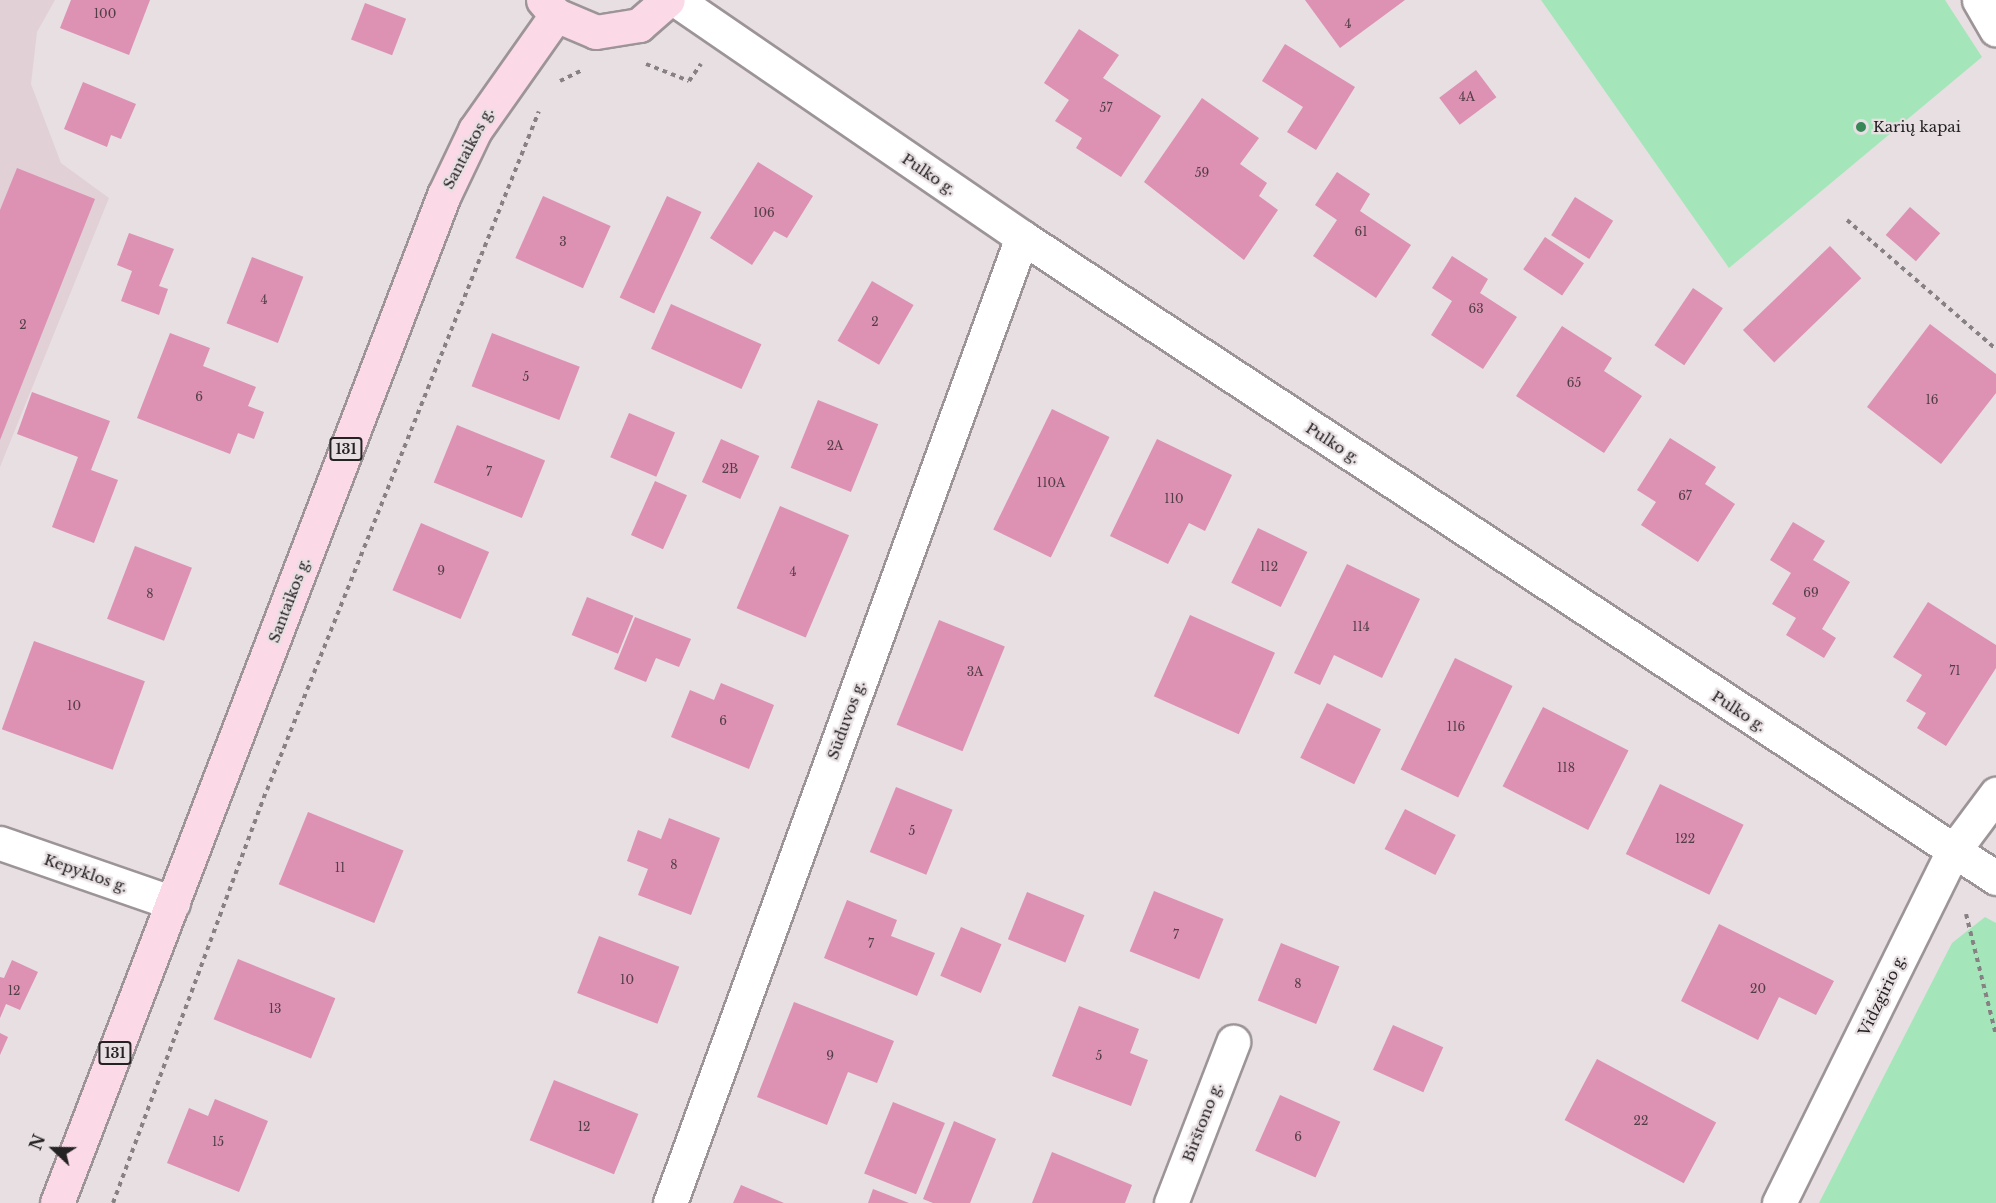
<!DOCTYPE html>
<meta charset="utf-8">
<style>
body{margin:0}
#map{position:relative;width:1996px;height:1203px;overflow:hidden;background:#e7dfe2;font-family:"Libre Baskerville",serif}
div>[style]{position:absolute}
.built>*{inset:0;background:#e1d1d7}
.green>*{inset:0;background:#a4e6b9}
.building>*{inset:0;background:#dd91b3;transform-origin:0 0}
.path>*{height:4px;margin-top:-2px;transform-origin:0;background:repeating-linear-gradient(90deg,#878183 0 4.5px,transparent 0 9px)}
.roads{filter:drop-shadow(2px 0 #9c9497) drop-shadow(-2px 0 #9c9497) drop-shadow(0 2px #9c9497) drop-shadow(0 -2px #9c9497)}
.minor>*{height:33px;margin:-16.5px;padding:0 16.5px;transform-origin:16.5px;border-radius:16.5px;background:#fff}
.primary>*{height:33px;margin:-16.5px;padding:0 16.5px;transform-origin:16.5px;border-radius:16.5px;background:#fbd9e7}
.dots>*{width:16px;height:16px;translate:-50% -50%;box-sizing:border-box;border:3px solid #e7dfe2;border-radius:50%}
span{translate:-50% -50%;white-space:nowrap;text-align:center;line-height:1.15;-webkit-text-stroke:4.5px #e7dfe2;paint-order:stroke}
.number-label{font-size:12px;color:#533e47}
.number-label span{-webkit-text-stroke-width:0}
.shield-label span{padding:2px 4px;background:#e7dfe2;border:2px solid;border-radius:4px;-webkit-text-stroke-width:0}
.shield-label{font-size:14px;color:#252223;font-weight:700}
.poi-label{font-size:15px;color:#252223}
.left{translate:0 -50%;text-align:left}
.street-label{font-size:15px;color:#252223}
.north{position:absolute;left:24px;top:1119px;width:60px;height:60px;-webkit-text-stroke:4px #e7dfe2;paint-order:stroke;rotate:292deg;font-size:16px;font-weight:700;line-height:24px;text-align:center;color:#252223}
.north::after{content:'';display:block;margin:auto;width:21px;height:27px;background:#252223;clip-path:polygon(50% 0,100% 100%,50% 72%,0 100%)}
</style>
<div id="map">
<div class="built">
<div style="clip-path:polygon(0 0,55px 0,37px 32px,31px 84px,61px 163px,109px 198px,0 467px)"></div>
</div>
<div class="green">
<div style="clip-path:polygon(1541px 0,1945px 0,1982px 57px,1729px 268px)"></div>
<div style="clip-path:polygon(1985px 917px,1996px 923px,1996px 1203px,1819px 1203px,1952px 943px)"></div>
</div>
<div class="building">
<div style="clip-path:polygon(71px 0,150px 0,129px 55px,60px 28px)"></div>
<div style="clip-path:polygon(1305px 0,1405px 0,1340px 48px)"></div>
<div style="left:365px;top:3px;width:44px;height:39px;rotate:21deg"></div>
<div style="clip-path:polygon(1079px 29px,1119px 55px,1103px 78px,1161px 116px,1121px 177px,1076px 148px,1082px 138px,1055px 121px,1069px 100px,1044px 83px)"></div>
<div style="clip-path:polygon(1285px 44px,1355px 87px,1316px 150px,1287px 132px,1303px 107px,1262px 81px)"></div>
<div style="left:1476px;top:70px;width:34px;height:46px;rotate:53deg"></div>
<div style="clip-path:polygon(83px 82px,136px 104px,121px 139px,111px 135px,107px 147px,64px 129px)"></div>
<div style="clip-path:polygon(1202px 98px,1259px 138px,1240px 164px,1267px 183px,1259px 196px,1278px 210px,1244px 260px,1144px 182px)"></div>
<div style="clip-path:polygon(758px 162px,813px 196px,787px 238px,774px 231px,752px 265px,710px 238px)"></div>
<div style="clip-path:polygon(17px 168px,95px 199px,0 440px,0 210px)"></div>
<div style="clip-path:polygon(1337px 172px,1370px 194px,1360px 211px,1411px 245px,1376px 298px,1313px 256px,1337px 220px,1315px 205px)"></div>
<div style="left:543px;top:196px;width:74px;height:68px;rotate:24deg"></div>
<div style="left:667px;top:196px;width:38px;height:112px;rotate:25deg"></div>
<div style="left:1575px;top:197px;width:45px;height:45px;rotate:32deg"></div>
<div style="left:1910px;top:207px;width:40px;height:37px;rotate:41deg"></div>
<div style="clip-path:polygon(129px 233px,174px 249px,159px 286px,168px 289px,159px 315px,121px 301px,132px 271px,117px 265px)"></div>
<div style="left:1545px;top:237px;width:47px;height:39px;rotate:34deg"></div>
<div style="left:1830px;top:246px;width:45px;height:121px;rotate:46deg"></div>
<div style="clip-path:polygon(1452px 256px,1488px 279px,1480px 293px,1517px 317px,1483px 369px,1431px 335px,1452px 301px,1432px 288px)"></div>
<div style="left:252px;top:257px;width:55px;height:71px;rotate:21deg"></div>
<div style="left:872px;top:281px;width:48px;height:69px;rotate:30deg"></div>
<div style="left:1693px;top:288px;width:36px;height:69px;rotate:34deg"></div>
<div style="left:671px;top:304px;width:99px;height:49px;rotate:24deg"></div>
<div style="clip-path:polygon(1930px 324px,1996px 374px,1996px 393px,1941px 464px,1867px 407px)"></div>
<div style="clip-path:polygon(1562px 326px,1612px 358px,1604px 371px,1642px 396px,1604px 453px,1516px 396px)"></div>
<div style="clip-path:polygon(170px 333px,210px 348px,203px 366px,256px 387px,248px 406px,264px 412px,254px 439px,238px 433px,230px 454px,137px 418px)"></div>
<div style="left:492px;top:333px;width:94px;height:57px;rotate:21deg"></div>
<div style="clip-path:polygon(32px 392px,110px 421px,91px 470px,118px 480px,94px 543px,52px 527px,78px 457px,17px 434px)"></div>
<div style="left:818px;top:400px;width:65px;height:73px;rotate:22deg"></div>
<div style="left:1052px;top:409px;width:64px;height:134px;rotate:26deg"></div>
<div style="left:629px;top:413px;width:50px;height:48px;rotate:23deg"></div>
<div style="left:457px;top:425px;width:95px;height:62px;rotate:22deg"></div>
<div style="clip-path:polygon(1670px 438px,1716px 467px,1705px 484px,1735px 504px,1698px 562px,1641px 525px,1656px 502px,1637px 490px)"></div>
<div style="left:721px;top:439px;width:42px;height:47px;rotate:24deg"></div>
<div style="clip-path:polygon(1157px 439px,1232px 475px,1205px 531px,1189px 523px,1168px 564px,1110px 536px)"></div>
<div style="left:655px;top:481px;width:35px;height:59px;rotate:24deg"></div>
<div style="left:780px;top:506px;width:75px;height:111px;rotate:23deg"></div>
<div style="clip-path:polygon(1793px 522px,1825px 541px,1813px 560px,1850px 582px,1822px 629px,1836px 638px,1824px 658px,1786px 635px,1796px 618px,1772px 604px,1791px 573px,1770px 560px)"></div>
<div style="left:421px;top:523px;width:74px;height:73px;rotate:23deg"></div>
<div style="left:1258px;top:528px;width:55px;height:61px;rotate:26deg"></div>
<div style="left:135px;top:546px;width:61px;height:78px;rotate:21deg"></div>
<div style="clip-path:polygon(1347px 564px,1420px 599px,1382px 678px,1334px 655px,1320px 685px,1294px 673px)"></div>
<div style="left:587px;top:597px;width:50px;height:41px;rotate:22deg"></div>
<div style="clip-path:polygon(1928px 602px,1996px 645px,1996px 668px,1946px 746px,1917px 728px,1926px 713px,1906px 701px,1922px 675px,1893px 657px)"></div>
<div style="left:1190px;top:615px;width:93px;height:89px;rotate:24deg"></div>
<div style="clip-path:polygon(635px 617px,691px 639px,679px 667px,656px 658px,646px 682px,614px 669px)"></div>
<div style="left:939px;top:620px;width:71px;height:113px;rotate:22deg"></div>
<div style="left:34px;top:641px;width:118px;height:94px;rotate:20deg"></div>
<div style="left:1455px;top:658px;width:64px;height:124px;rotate:26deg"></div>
<div style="clip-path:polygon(721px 683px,774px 705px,749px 769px,671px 737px,690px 690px,714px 700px)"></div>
<div style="left:1327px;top:703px;width:60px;height:61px;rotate:26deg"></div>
<div style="left:1543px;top:707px;width:96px;height:89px;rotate:27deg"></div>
<div style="left:1660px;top:784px;width:93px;height:78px;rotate:26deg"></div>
<div style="left:896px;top:787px;width:61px;height:70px;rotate:22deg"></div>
<div style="left:1405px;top:809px;width:57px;height:45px;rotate:27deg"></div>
<div style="left:308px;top:812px;width:103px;height:78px;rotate:22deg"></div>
<div style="clip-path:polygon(669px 818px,720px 838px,691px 915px,638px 895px,648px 869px,627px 861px,638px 830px,661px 839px)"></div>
<div style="left:1154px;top:891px;width:75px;height:65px;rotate:22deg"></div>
<div style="left:1027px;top:892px;width:62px;height:51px;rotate:22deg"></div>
<div style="clip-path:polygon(847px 900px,897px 920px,891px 936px,935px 953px,917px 996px,824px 958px)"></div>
<div style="clip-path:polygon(1719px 924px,1834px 981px,1816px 1015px,1779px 997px,1758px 1040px,1681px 1001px)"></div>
<div style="left:961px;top:927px;width:44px;height:53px;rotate:23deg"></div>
<div style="left:599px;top:936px;width:86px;height:61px;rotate:21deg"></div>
<div style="left:1281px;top:943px;width:63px;height:62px;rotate:22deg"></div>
<div style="left:238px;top:959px;width:105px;height:65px;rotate:22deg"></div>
<div style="clip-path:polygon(12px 960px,38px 972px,20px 1010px,6px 1004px,0 1018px,0 977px,4px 978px)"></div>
<div style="clip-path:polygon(794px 1002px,894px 1041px,877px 1083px,848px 1072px,827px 1125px,757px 1097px)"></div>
<div style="clip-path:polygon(1079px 1006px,1139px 1029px,1130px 1053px,1148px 1060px,1131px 1106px,1052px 1076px)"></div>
<div style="left:1393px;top:1025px;width:55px;height:49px;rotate:24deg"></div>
<div style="clip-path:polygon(0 1033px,8px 1037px,0 1055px)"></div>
<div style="left:1597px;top:1059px;width:135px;height:69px;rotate:28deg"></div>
<div style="left:554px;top:1080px;width:91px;height:65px;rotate:22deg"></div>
<div style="left:1280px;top:1095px;width:66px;height:61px;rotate:24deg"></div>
<div style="clip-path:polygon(215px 1099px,268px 1121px,239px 1192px,167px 1163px,189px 1108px,208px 1116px)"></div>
<div style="left:893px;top:1102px;width:56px;height:77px;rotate:22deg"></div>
<div style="clip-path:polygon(954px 1121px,996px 1139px,970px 1203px,933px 1203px,923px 1199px)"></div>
<div style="clip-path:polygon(1052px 1152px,1132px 1185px,1125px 1203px,1032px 1203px)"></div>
<div style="clip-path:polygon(741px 1185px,784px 1203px,733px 1203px)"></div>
<div style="clip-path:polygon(873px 1189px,909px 1203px,868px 1203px)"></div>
</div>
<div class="path">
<div style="left:646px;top:64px;width:46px;rotate:21.6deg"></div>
<div style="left:689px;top:81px;width:21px;rotate:-55deg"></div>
<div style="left:560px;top:81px;width:25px;rotate:-26deg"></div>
<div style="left:1847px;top:220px;width:197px;rotate:40.9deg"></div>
<div style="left:1966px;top:914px;width:125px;rotate:76.1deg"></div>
<div style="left:113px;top:1203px;width:441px;rotate:-69.6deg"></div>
<div style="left:267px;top:790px;width:731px;rotate:-68.17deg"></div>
</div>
<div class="roads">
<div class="minor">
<div style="left:676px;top:0;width:419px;rotate:34.4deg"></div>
<div style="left:1022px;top:237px;width:1166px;rotate:33.35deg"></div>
<div style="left:1979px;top:0;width:34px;rotate:60deg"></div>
<div style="left:0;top:843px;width:183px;rotate:19.1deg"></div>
<div style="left:670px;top:1203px;width:1028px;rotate:-69.98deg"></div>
<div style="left:1171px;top:1203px;width:173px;rotate:-68.9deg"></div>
<div style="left:1779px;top:1203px;width:390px;rotate:-63.7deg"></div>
<div style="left:1952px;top:853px;width:74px;rotate:-53.3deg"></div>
</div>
<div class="primary">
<div style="left:543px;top:0;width:20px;rotate:49deg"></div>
<div style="left:556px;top:15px;width:43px;rotate:23deg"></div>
<div style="left:596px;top:32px;width:44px;rotate:-9.2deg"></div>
<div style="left:639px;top:25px;width:38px;rotate:-41deg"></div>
<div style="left:57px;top:1203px;width:1080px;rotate:-69deg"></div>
<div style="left:444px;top:195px;width:72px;rotate:-64.5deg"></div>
<div style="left:475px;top:130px;width:141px;rotate:-54.8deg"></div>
</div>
</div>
<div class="dots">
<div style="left:1861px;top:127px;background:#378757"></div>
</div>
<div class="number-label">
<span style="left:105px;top:14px">100</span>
<span style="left:1348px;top:24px">4</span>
<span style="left:1467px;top:97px">4A</span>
<span style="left:1106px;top:108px">57</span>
<span style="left:1202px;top:173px">59</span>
<span style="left:764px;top:213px">106</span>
<span style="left:1361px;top:232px">61</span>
<span style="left:563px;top:242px">3</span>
<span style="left:264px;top:300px">4</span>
<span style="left:1476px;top:309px">63</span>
<span style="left:875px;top:322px">2</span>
<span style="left:23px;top:325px">2</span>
<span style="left:526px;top:377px">5</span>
<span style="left:1574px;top:383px">65</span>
<span style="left:199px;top:397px">6</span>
<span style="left:1932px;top:400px">16</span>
<span style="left:835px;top:446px">2A</span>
<span style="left:730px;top:469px">2B</span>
<span style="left:489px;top:472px">7</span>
<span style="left:1051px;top:483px">110A</span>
<span style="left:1685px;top:496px">67</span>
<span style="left:1174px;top:499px">110</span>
<span style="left:1269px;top:567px">112</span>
<span style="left:441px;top:571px">9</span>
<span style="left:793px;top:572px">4</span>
<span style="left:1811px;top:593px">69</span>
<span style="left:150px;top:594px">8</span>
<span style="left:1361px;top:627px">114</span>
<span style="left:1955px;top:671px">71</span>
<span style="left:975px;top:672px">3A</span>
<span style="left:74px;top:706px">10</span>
<span style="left:723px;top:721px">6</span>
<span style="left:1456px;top:727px">116</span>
<span style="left:1566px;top:768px">118</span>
<span style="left:912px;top:831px">5</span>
<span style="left:1685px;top:839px">122</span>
<span style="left:674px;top:865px">8</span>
<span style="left:340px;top:868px">11</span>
<span style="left:1176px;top:935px">7</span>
<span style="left:871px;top:944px">7</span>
<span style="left:627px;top:980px">10</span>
<span style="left:1298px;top:984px">8</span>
<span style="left:1758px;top:989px">20</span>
<span style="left:14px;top:991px">12</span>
<span style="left:275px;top:1009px">13</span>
<span style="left:830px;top:1056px">9</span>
<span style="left:1099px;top:1056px">5</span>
<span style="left:1641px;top:1121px">22</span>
<span style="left:584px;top:1127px">12</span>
<span style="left:1298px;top:1137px">6</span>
<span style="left:218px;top:1142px">15</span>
</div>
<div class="shield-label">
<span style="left:346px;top:449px">131</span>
<span style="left:115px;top:1053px">131</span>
</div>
<div class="poi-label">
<span class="left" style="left:1873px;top:127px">Karių kapai</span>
</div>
<div class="street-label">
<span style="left:468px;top:148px;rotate:-62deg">Santaikos g.</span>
<span style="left:929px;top:174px;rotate:34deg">Pulko g.</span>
<span style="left:1333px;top:443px;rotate:33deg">Pulko g.</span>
<span style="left:289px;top:600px;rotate:-69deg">Santaikos g.</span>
<span style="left:1739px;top:711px;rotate:33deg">Pulko g.</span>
<span style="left:846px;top:720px;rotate:-70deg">Sūduvos g.</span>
<span style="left:86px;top:873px;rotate:19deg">Kepyklos g.</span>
<span style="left:1882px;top:995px;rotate:-64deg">Vidzgirio g.</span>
<span style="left:1202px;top:1122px;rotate:-69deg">Birštono g.</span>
</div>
<div class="north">N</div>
</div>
